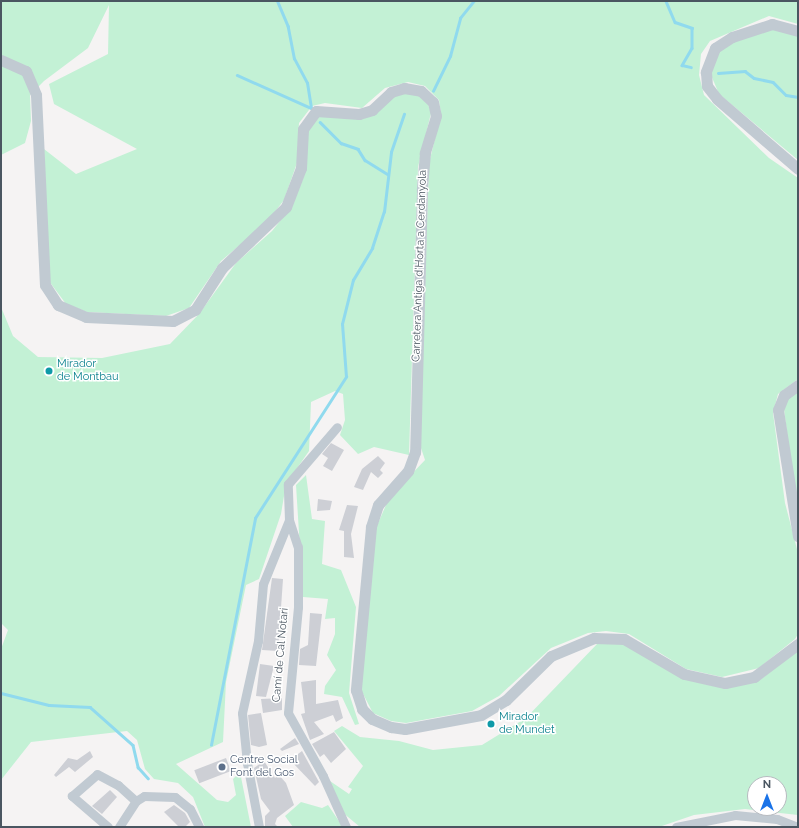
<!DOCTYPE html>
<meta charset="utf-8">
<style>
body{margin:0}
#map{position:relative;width:799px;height:828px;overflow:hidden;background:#f5f3f3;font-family:Raleway,sans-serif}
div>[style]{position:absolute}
.green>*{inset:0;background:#c3f1d5}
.stream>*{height:2.5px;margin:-1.25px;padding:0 1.25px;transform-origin:1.25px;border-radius:1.25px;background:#90daee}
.building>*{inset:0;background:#cdcfd5;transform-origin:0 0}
.minor>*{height:9px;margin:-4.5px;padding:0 4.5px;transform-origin:4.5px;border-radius:4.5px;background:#c1cad2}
.tertiary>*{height:11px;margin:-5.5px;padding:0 5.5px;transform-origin:5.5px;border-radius:5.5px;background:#c1cad2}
.dots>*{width:11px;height:11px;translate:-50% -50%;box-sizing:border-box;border:2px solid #fff;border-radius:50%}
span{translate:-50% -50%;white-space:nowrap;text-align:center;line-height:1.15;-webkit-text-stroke:3px #fff;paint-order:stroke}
.street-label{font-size:11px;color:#4a5661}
.culture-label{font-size:11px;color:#0d838f}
.left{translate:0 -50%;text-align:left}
.service-label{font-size:11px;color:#4e5e75}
.frame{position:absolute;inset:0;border:2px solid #4a5661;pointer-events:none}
.north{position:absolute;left:747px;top:776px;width:40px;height:40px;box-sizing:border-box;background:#fff;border:1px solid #b7bbc0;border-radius:50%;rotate:0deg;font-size:11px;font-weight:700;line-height:16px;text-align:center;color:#4a5661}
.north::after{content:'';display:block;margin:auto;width:14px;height:18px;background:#1a73e8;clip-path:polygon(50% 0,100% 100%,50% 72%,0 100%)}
</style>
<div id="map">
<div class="green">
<div style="clip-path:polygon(1px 1px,798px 1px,798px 24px,769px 16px,710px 41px,701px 54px,699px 75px,704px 95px,769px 158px,798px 178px,798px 379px,778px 394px,773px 413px,785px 503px,798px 553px,798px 634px,795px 639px,759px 668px,722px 677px,686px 669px,629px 634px,606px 631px,588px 633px,551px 648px,499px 696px,472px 711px,406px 723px,391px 721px,373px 713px,361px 690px,376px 528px,389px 498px,425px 460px,420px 445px,429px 163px,441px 114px,439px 100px,425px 86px,408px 82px,385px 88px,362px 108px,325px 103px,312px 106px,299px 123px,297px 163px,284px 200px,267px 222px,221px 261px,189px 308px,166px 316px,87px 312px,66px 304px,49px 281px,44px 149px,76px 174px,137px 149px,54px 104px,49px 84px,108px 54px,109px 5px,88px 48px,44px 81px,30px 95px,31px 121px,25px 143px,1px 155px)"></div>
<div style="clip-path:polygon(770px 29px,798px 35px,798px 160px,719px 94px,711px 75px,717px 54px,731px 42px)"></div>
<div style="clip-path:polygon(398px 93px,417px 94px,428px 104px,431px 113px,418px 167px,409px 455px,374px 447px,358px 454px,340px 435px,345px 420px,343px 394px,335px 391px,311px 402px,309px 451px,286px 484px,281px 514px,259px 579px,246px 585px,226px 682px,223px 742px,176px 764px,217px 800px,228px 802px,236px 795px,233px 779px,240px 772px,251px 827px,205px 827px,193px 797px,178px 783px,154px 779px,145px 769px,137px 740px,127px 731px,31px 742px,1px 780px,1px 649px,8px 630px,1px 623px,1px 307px,13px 336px,38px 357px,102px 358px,170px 344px,199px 314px,236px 263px,272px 231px,292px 206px,304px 176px,308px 128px,319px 115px,363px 119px)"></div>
<div style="clip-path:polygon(798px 391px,798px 519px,784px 409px,789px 397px)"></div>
<div style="clip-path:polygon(306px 475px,312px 519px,325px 521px,322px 564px,341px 570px,356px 607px,349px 693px,359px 724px,355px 725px,342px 697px,324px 694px,325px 686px,336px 670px,327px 655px,335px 634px,335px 618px,325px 619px,328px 599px,303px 597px,296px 485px)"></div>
<div style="clip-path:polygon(evenodd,598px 643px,622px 643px,684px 679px,718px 687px,761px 679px,798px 650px,798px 815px,745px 809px,694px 815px,659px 827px,360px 827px,342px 812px,327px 779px,349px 794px,352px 789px,348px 787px,363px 766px,334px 731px,342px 726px,360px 737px,399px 741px,433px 750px,482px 745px,526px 718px,598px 643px,755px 784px,779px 784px,779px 808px,755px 808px,755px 784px)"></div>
<div style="clip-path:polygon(301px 802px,322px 808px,328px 805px,343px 827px,293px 827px,285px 816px)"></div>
</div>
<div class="stream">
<div style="left:666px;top:1px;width:23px;rotate:67deg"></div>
<div style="left:675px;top:22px;width:18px;rotate:19deg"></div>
<div style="left:692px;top:28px;width:20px;rotate:90deg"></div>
<div style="left:692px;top:48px;width:20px;rotate:120deg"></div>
<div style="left:682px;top:65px;width:9px;rotate:13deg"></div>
<div style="left:718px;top:73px;width:27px;rotate:-4deg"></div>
<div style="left:745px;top:71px;width:11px;rotate:38deg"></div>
<div style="left:754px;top:78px;width:19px;rotate:12deg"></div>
<div style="left:773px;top:82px;width:18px;rotate:45deg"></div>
<div style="left:786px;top:95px;width:12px;rotate:9deg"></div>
<div style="left:237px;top:75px;width:81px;rotate:24deg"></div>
<div style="left:311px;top:108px;width:25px;rotate:-99deg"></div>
<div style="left:307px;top:83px;width:27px;rotate:-118deg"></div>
<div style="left:294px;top:59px;width:33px;rotate:-101deg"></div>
<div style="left:288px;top:27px;width:28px;rotate:-113deg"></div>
<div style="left:433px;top:91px;width:39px;rotate:-64deg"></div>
<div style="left:450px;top:56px;width:39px;rotate:-75deg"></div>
<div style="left:460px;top:18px;width:22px;rotate:-51deg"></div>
<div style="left:320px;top:122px;width:30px;rotate:45deg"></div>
<div style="left:341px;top:143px;width:18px;rotate:19deg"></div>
<div style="left:358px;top:149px;width:13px;rotate:58deg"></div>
<div style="left:365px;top:160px;width:26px;rotate:32deg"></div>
<div style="left:1px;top:693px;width:49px;rotate:14deg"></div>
<div style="left:49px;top:705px;width:41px;rotate:2.8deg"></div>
<div style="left:90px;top:707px;width:57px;rotate:41.5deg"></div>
<div style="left:133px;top:745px;width:23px;rotate:77deg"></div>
<div style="left:138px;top:767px;width:15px;rotate:48deg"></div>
<div style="left:211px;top:745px;width:231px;rotate:-79deg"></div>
<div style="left:255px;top:518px;width:168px;rotate:-57.2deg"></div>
<div style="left:346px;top:377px;width:53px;rotate:-94.3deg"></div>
<div style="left:342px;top:324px;width:45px;rotate:-76deg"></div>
<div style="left:353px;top:280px;width:37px;rotate:-59deg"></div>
<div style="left:372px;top:248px;width:38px;rotate:-72deg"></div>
<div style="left:384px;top:212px;width:60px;rotate:-83.3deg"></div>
<div style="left:391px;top:152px;width:40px;rotate:-71.1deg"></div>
</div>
<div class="building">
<div style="clip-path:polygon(331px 443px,344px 450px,332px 471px,323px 466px,328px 458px,322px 454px)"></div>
<div style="clip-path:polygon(378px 456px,385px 463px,380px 470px,383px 473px,378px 478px,371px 472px,363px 490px,354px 487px,362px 469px)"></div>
<div style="clip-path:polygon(318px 499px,332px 501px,330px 510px,317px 511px)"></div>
<div style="clip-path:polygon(347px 505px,358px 506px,351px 534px,354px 558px,344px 557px,344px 531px,339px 530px)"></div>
<div style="clip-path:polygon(272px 578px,283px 579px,278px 651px,262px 650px)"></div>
<div style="clip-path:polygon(310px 613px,322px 614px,316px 666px,299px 665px,300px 649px,308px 645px)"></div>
<div style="clip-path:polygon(260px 664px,274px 666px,266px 697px,256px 696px)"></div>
<div style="clip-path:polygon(316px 680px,316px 704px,338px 700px,343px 718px,336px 722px,333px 715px,314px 722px,324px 734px,310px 740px,301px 714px,305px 713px,301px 682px)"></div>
<div style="clip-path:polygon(282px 698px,282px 710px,263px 713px,261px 699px)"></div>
<div style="clip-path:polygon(261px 713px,267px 745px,259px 747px,251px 745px,248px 715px)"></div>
<div style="clip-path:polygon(334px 732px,346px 749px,331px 763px,324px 754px,320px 757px,312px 744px)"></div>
<div style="clip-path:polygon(295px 738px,299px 744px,282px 751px,280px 749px)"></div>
<div style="clip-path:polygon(90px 751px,93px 757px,75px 772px,69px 767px,56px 777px,54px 775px,68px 758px,77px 760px)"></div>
<div style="clip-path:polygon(302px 751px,319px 782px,315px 786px,290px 760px)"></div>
<div style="left:226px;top:758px;width:14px;height:34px;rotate:69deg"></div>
<div style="clip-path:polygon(264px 761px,275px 778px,279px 775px,286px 783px,294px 805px,277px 818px,275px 824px,278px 827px,265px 827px,265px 816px,270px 811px,261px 799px,254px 768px)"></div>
<div style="clip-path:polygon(110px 790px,117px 797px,102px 814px,92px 806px)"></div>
<div style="clip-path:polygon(174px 805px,185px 813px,190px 822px,185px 827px,179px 827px,164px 812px)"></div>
</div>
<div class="minor">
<div style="left:289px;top:520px;width:28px;rotate:72deg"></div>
<div style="left:298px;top:547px;width:60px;rotate:90deg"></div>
<div style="left:298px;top:607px;width:106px;rotate:95.4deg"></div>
<div style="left:288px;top:713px;width:72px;rotate:60.9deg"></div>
<div style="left:323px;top:776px;width:56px;rotate:65.7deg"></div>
<div style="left:136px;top:801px;width:9px;rotate:-32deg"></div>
<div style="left:144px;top:796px;width:31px;rotate:2deg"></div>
<div style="left:175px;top:797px;width:19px;rotate:39deg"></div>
<div style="left:190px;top:809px;width:20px;rotate:63deg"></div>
<div style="left:108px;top:827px;width:48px;rotate:-139.3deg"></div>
<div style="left:72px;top:796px;width:33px;rotate:-41deg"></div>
<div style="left:97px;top:774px;width:24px;rotate:28deg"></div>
<div style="left:118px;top:785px;width:24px;rotate:42deg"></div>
<div style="left:119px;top:827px;width:31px;rotate:-57deg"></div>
<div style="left:259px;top:827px;width:65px;rotate:-100.6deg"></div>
<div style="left:247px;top:763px;width:50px;rotate:-95.7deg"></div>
<div style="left:242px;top:713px;width:74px;rotate:-77.5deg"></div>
<div style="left:258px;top:641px;width:57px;rotate:-85deg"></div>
<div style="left:263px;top:584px;width:69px;rotate:-67.9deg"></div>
<div style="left:289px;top:520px;width:36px;rotate:-92deg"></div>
<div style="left:288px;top:484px;width:75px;rotate:-49.3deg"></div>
<div style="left:676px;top:827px;width:60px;rotate:-11.5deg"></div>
<div style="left:735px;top:815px;width:42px;rotate:5.4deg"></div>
<div style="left:777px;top:819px;width:22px;rotate:21deg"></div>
</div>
<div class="tertiary">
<div style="left:798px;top:31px;width:27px;rotate:-165deg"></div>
<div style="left:772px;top:24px;width:42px;rotate:162deg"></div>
<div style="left:732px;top:37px;width:20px;rotate:147deg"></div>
<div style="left:715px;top:48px;width:26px;rotate:111deg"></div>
<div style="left:706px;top:72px;width:14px;rotate:86deg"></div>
<div style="left:707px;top:86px;width:16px;rotate:52deg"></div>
<div style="left:717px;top:99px;width:107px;rotate:40.8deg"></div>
<div style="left:1px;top:60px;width:27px;rotate:24deg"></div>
<div style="left:26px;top:71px;width:26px;rotate:67deg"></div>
<div style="left:36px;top:95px;width:190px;rotate:87.3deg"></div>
<div style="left:45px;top:285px;width:24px;rotate:57deg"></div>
<div style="left:58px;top:305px;width:30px;rotate:23deg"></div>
<div style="left:86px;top:317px;width:87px;rotate:2.6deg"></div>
<div style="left:173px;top:321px;width:25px;rotate:-27deg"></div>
<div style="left:195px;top:310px;width:50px;rotate:-57.3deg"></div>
<div style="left:222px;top:268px;width:88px;rotate:-43.6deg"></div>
<div style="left:286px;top:207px;width:42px;rotate:-69deg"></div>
<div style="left:301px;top:168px;width:39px;rotate:-87deg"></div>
<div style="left:303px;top:129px;width:22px;rotate:-54deg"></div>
<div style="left:316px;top:111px;width:43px;rotate:4deg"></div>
<div style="left:359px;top:114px;width:14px;rotate:-17deg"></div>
<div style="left:372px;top:110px;width:26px;rotate:-43deg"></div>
<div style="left:391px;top:92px;width:14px;rotate:-17deg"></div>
<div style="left:404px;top:88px;width:17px;rotate:10deg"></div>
<div style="left:421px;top:91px;width:16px;rotate:43deg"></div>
<div style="left:433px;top:102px;width:14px;rotate:78deg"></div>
<div style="left:436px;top:116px;width:39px;rotate:107deg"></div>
<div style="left:425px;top:153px;width:37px;rotate:95deg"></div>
<div style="left:422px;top:190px;width:262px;rotate:91.5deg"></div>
<div style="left:415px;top:452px;width:20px;rotate:110deg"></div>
<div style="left:408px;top:471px;width:45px;rotate:131.4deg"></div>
<div style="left:378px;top:505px;width:23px;rotate:108deg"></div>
<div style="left:371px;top:527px;width:164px;rotate:95.3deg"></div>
<div style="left:356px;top:690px;width:20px;rotate:72deg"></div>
<div style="left:362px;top:709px;width:14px;rotate:45deg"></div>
<div style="left:372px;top:719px;width:21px;rotate:23deg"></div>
<div style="left:391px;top:727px;width:14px;rotate:8deg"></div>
<div style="left:405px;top:729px;width:77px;rotate:-10.4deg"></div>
<div style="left:481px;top:715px;width:29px;rotate:-31deg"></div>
<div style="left:506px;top:700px;width:63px;rotate:-44.4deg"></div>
<div style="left:551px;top:656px;width:47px;rotate:-22.7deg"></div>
<div style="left:594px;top:638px;width:30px;rotate:2deg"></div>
<div style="left:624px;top:639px;width:69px;rotate:30.3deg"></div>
<div style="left:684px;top:674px;width:42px;rotate:12.4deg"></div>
<div style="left:725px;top:683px;width:30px;rotate:-12deg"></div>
<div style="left:754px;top:677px;width:55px;rotate:-36.9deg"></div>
<div style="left:798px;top:385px;width:17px;rotate:144deg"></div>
<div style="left:784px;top:395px;width:16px;rotate:112deg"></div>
<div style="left:778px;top:410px;width:128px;rotate:81deg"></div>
</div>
<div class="dots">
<div style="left:49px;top:371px;background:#0f9aa8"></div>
<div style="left:491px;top:724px;background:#0f9aa8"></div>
<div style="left:222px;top:767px;background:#5c6f8a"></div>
</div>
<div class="street-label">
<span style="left:420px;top:266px;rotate:-88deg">Carretera Antiga d'Horta a Cerdanyola</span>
<span style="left:281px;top:655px;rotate:-85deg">Camí de Cal Notari</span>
</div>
<div class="culture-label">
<span class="left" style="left:57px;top:371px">Mirador<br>de Montbau</span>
<span class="left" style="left:499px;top:724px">Mirador<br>de Mundet</span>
</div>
<div class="service-label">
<span class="left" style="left:230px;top:767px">Centre Social<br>Font del Gos</span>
</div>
<div class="frame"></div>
<div class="north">N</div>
</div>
